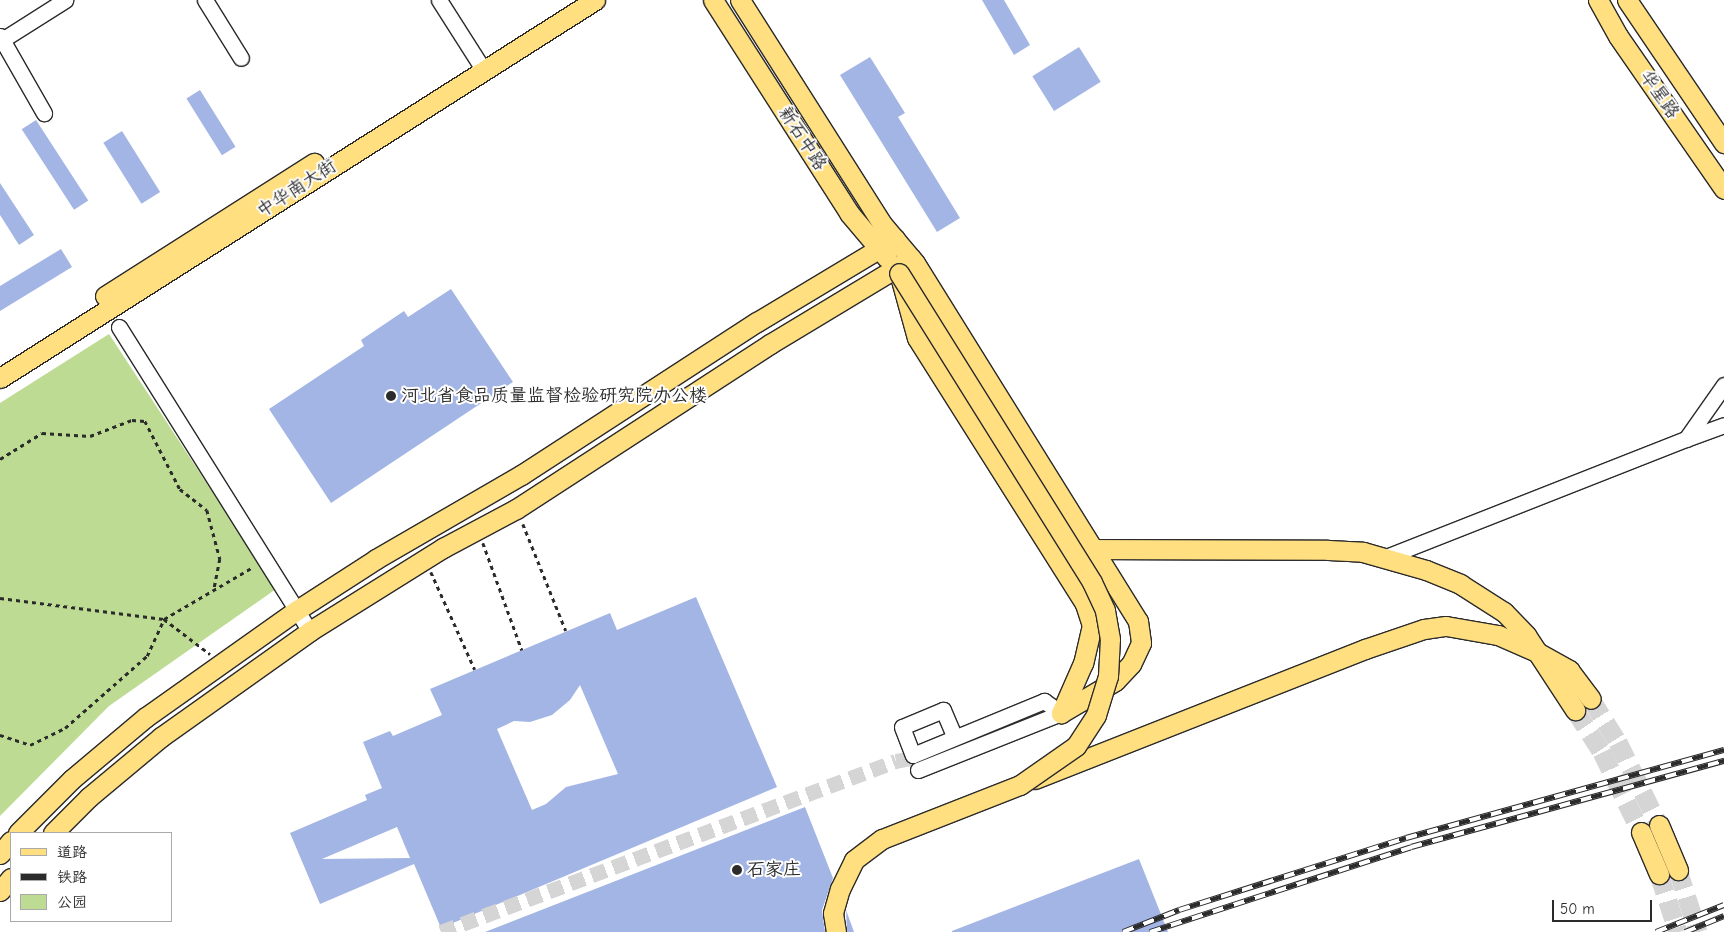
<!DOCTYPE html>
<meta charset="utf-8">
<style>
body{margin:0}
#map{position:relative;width:1724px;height:932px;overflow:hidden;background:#fff;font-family:"Comic Neue","LXGW WenKai TC",sans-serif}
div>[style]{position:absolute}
.green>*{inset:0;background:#bddb93}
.building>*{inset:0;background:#a3b5e4;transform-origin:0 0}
.minor-tunnel>*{height:15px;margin-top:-7.5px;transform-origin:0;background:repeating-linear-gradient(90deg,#d5d5d5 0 15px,transparent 0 23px)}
.major-tunnel>*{height:19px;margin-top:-9.5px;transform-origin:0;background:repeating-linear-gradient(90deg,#d5d5d5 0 19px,transparent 0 28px)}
.path>*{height:2.5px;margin-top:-1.25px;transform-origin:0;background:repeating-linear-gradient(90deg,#2b2b2b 0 4px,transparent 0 8px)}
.roads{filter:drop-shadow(1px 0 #2b2b2b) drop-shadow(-1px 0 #2b2b2b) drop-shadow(0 1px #2b2b2b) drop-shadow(0 -1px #2b2b2b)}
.minor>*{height:15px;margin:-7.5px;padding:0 7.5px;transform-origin:7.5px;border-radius:7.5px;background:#fff}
.major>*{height:19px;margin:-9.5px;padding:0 9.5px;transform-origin:9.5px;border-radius:9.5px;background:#ffdf80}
.rail>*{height:5.5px;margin-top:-2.75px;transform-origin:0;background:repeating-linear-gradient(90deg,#fff 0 11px,#2b2b2b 0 22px);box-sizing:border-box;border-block:1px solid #2b2b2b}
.bridges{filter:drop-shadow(1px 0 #2b2b2b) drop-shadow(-1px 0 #2b2b2b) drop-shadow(0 1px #2b2b2b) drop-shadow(0 -1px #2b2b2b)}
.major-bridge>*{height:19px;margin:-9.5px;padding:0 9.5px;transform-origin:9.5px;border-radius:9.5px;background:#ffdf80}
.dots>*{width:14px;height:14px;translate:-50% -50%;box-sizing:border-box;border:2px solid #fff;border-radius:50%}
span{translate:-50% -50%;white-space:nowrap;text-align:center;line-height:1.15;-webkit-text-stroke:4px #fff;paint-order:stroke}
.street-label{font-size:18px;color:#2b2b2b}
.poi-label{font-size:18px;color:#2b2b2b}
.left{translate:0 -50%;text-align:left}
.legend{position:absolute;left:10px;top:832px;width:162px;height:90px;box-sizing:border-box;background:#fff;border:1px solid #aaa;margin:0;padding:6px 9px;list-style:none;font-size:15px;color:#2b2b2b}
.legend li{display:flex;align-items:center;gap:10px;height:25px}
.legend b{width:25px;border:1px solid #aaa}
.scale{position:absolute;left:1552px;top:900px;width:100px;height:22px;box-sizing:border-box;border:2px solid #2b2b2b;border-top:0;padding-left:6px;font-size:15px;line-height:18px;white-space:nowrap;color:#2b2b2b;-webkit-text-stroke:4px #fff;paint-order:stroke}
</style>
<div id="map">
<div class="green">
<div style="clip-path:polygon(109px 334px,276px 589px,109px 706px,0 816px,0 403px)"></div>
</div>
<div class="building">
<div style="clip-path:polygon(982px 0,1004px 0,1030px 45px,1014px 55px)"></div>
<div style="left:1079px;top:47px;width:41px;height:55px;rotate:58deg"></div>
<div style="clip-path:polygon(870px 57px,905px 113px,898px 117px,960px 218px,937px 232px,840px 75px)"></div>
<div style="left:200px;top:90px;width:67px;height:16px;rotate:58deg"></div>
<div style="left:36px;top:120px;width:96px;height:17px;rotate:57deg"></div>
<div style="left:122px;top:131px;width:72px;height:22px;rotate:58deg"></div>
<div style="clip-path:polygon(0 183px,34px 235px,19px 245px,0 215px)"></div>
<div style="clip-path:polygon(61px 249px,72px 267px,0 311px,0 286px)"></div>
<div style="clip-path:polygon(451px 289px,513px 382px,331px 503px,269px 409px,364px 346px,361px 340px,404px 311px,408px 317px)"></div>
<div style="clip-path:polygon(evenodd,696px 597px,777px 787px,441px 928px,414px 864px,320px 904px,290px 833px,367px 800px,365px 795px,382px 788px,363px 742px,390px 731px,393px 736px,442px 715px,430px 689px,610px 613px,617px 630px,696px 597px,580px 685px,618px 774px,566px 787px,546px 804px,532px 810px,497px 729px,514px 721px,530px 722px,552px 715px,570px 700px,580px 685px,696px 597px,397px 827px,410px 858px,322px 859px,397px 827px)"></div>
<div style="clip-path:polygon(805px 807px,833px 878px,822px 910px,825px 932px,485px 932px)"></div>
<div style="clip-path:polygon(1139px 859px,1168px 932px,952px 932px,952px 931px)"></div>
<div style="clip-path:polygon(846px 910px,854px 932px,847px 932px)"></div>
</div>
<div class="minor-tunnel">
<div style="left:441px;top:932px;width:486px;rotate:-20.6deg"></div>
<div style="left:896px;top:761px;width:48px;rotate:-10.8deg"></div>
<div style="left:943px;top:752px;width:22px;rotate:-68deg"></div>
</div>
<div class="major-tunnel">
<div style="left:1591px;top:699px;width:51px;rotate:57.9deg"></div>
<div style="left:1618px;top:742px;width:93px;rotate:63.7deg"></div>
<div style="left:1575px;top:710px;width:50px;rotate:57.3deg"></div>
<div style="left:1602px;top:752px;width:89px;rotate:64deg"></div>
<div style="left:1678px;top:870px;width:65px;rotate:72.1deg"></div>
<div style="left:1659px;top:874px;width:61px;rotate:71.9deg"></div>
</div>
<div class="path">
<div style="left:0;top:459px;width:49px;rotate:-31.8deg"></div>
<div style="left:42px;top:433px;width:48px;rotate:3.6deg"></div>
<div style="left:90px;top:436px;width:45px;rotate:-20.9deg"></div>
<div style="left:132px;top:420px;width:13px;rotate:4deg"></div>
<div style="left:145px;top:421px;width:76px;rotate:62.8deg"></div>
<div style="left:180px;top:489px;width:34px;rotate:38deg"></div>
<div style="left:207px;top:510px;width:51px;rotate:75.1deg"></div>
<div style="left:220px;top:559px;width:31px;rotate:101deg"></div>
<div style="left:523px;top:524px;width:115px;rotate:68.1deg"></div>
<div style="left:483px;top:543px;width:114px;rotate:70deg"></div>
<div style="left:431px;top:572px;width:107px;rotate:65.8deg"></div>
<div style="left:0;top:598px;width:165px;rotate:7.3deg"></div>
<div style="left:164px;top:619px;width:58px;rotate:37.3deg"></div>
<div style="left:0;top:735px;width:32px;rotate:18deg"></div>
<div style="left:30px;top:745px;width:39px;rotate:-26deg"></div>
<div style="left:65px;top:728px;width:109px;rotate:-41.3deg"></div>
<div style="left:147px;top:656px;width:41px;rotate:-65.3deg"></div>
<div style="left:164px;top:619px;width:103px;rotate:-30.3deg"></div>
</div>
<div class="roads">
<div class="minor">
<div style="left:205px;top:0;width:68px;rotate:58.2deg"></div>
<div style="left:439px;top:0;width:82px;rotate:57.5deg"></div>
<div style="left:0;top:36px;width:89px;rotate:60.3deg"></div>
<div style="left:2px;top:40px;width:75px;rotate:-32.4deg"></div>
<div style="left:119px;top:327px;width:359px;rotate:57.9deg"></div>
<div style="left:1686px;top:439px;width:40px;rotate:-20.2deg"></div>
<div style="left:1386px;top:557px;width:322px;rotate:-21.5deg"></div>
<div style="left:1686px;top:439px;width:66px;rotate:-54.9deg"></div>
<div style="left:952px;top:731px;width:23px;rotate:-113deg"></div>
<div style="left:943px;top:710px;width:44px;rotate:157.5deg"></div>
<div style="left:902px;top:727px;width:30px;rotate:69deg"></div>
<div style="left:913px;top:755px;width:142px;rotate:-22.4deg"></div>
<div style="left:1044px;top:701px;width:21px;rotate:35deg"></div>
<div style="left:918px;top:770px;width:154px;rotate:-21.7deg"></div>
</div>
<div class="major">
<div style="left:713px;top:0;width:253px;rotate:57.4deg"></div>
<div style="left:849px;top:213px;width:59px;rotate:49.8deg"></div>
<div style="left:740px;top:0;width:265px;rotate:57.6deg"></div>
<div style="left:882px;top:224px;width:51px;rotate:49.8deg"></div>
<div style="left:915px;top:263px;width:422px;rotate:58.1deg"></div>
<div style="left:1138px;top:621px;width:22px;rotate:82deg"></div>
<div style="left:1141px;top:643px;width:23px;rotate:115deg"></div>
<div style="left:1131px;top:664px;width:23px;rotate:133deg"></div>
<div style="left:1115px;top:681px;width:63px;rotate:149.3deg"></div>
<div style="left:1598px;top:0;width:41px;rotate:60.9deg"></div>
<div style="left:1618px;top:36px;width:186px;rotate:55.3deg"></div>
<div style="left:1627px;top:0;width:173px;rotate:55.9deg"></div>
<div style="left:901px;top:280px;width:60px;rotate:74.6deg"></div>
<div style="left:917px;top:338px;width:315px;rotate:57.7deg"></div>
<div style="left:1085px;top:604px;width:22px;rotate:72deg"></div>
<div style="left:1092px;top:625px;width:39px;rotate:103deg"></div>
<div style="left:1083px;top:663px;width:55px;rotate:113.7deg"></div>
<div style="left:105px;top:296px;width:248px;rotate:-32.5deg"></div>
<div style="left:0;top:378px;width:705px;rotate:-32.43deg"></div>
<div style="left:1079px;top:549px;width:249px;rotate:0.2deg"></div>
<div style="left:1328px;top:550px;width:35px;rotate:3deg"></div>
<div style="left:1363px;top:552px;width:66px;rotate:15.9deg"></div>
<div style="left:1426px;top:570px;width:37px;rotate:22deg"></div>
<div style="left:1460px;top:584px;width:52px;rotate:32.5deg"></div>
<div style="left:1504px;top:612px;width:32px;rotate:46deg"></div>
<div style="left:1526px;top:635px;width:90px;rotate:56.8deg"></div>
<div style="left:1035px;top:779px;width:355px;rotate:-21.5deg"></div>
<div style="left:1365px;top:649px;width:62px;rotate:-18.7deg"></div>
<div style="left:1424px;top:629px;width:22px;rotate:-8deg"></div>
<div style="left:1446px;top:626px;width:53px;rotate:9.8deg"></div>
<div style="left:1498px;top:635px;width:43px;rotate:23.6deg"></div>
<div style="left:1537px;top:652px;width:37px;rotate:29deg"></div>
<div style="left:1569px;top:670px;width:36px;rotate:53deg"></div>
<div style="left:1659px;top:825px;width:49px;rotate:67.1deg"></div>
<div style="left:1641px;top:832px;width:46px;rotate:66.8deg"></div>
<div style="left:18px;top:833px;width:76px;rotate:-45deg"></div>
<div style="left:72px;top:779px;width:97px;rotate:-40deg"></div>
<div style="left:146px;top:717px;width:185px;rotate:-35.3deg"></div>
<div style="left:297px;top:610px;width:94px;rotate:-32.8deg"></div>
<div style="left:376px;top:559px;width:168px;rotate:-30.1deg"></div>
<div style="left:521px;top:475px;width:281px;rotate:-33deg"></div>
<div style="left:757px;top:322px;width:161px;rotate:-31deg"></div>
<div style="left:53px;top:833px;width:51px;rotate:-45deg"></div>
<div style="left:89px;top:797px;width:94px;rotate:-39.8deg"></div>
<div style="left:161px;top:737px;width:183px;rotate:-35.4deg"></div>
<div style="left:310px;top:631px;width:157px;rotate:-32deg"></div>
<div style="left:443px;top:548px;width:83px;rotate:-28.1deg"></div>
<div style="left:516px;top:509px;width:303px;rotate:-33deg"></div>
<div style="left:770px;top:344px;width:165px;rotate:-31.1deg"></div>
<div style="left:0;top:854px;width:17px;rotate:-50deg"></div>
<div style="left:0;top:891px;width:17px;rotate:-50deg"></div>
</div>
</div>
<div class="rail">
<div style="left:1123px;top:932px;width:60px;rotate:-21.4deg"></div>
<div style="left:1179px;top:910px;width:238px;rotate:-17.6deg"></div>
<div style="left:1406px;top:838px;width:330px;rotate:-15.5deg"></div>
<div style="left:1150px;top:932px;width:274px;rotate:-18deg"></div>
<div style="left:1411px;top:847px;width:325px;rotate:-15.4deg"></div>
<div style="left:1656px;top:932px;width:73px;rotate:-21.7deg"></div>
<div style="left:1685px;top:932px;width:42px;rotate:-22.3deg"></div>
</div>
<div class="bridges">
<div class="major-bridge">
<div style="left:836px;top:932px;width:19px;rotate:-99deg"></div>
<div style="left:833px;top:913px;width:25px;rotate:-74deg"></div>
<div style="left:840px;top:889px;width:32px;rotate:-64deg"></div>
<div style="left:854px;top:860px;width:35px;rotate:-37deg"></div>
<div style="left:882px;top:839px;width:148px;rotate:-21.4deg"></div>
<div style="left:1020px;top:785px;width:68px;rotate:-34.9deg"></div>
<div style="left:1076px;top:746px;width:37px;rotate:-57deg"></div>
<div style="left:1096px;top:715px;width:41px;rotate:-72.9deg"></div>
<div style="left:1108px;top:676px;width:37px;rotate:-87deg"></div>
<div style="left:1110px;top:639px;width:29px;rotate:-100deg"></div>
<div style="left:1105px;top:610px;width:31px;rotate:-115deg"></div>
<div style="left:1092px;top:582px;width:364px;rotate:-122deg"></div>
</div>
</div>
<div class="dots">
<div style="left:391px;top:396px;background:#2b2b2b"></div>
<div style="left:737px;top:870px;background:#2b2b2b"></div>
</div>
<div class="street-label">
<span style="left:1659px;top:95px;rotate:55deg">华星路</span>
<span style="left:802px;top:139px;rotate:57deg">新石中路</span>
<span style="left:297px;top:189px;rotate:-33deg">中华南大街</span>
</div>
<div class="poi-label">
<span class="left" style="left:401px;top:396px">河北省食品质量监督检验研究院办公楼</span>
<span class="left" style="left:747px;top:870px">石家庄</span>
</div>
<ul class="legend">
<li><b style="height:6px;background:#ffdf80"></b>道路</li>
<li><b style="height:6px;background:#2b2b2b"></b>铁路</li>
<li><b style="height:14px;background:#bddb93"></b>公园</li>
</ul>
<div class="scale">50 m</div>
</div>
